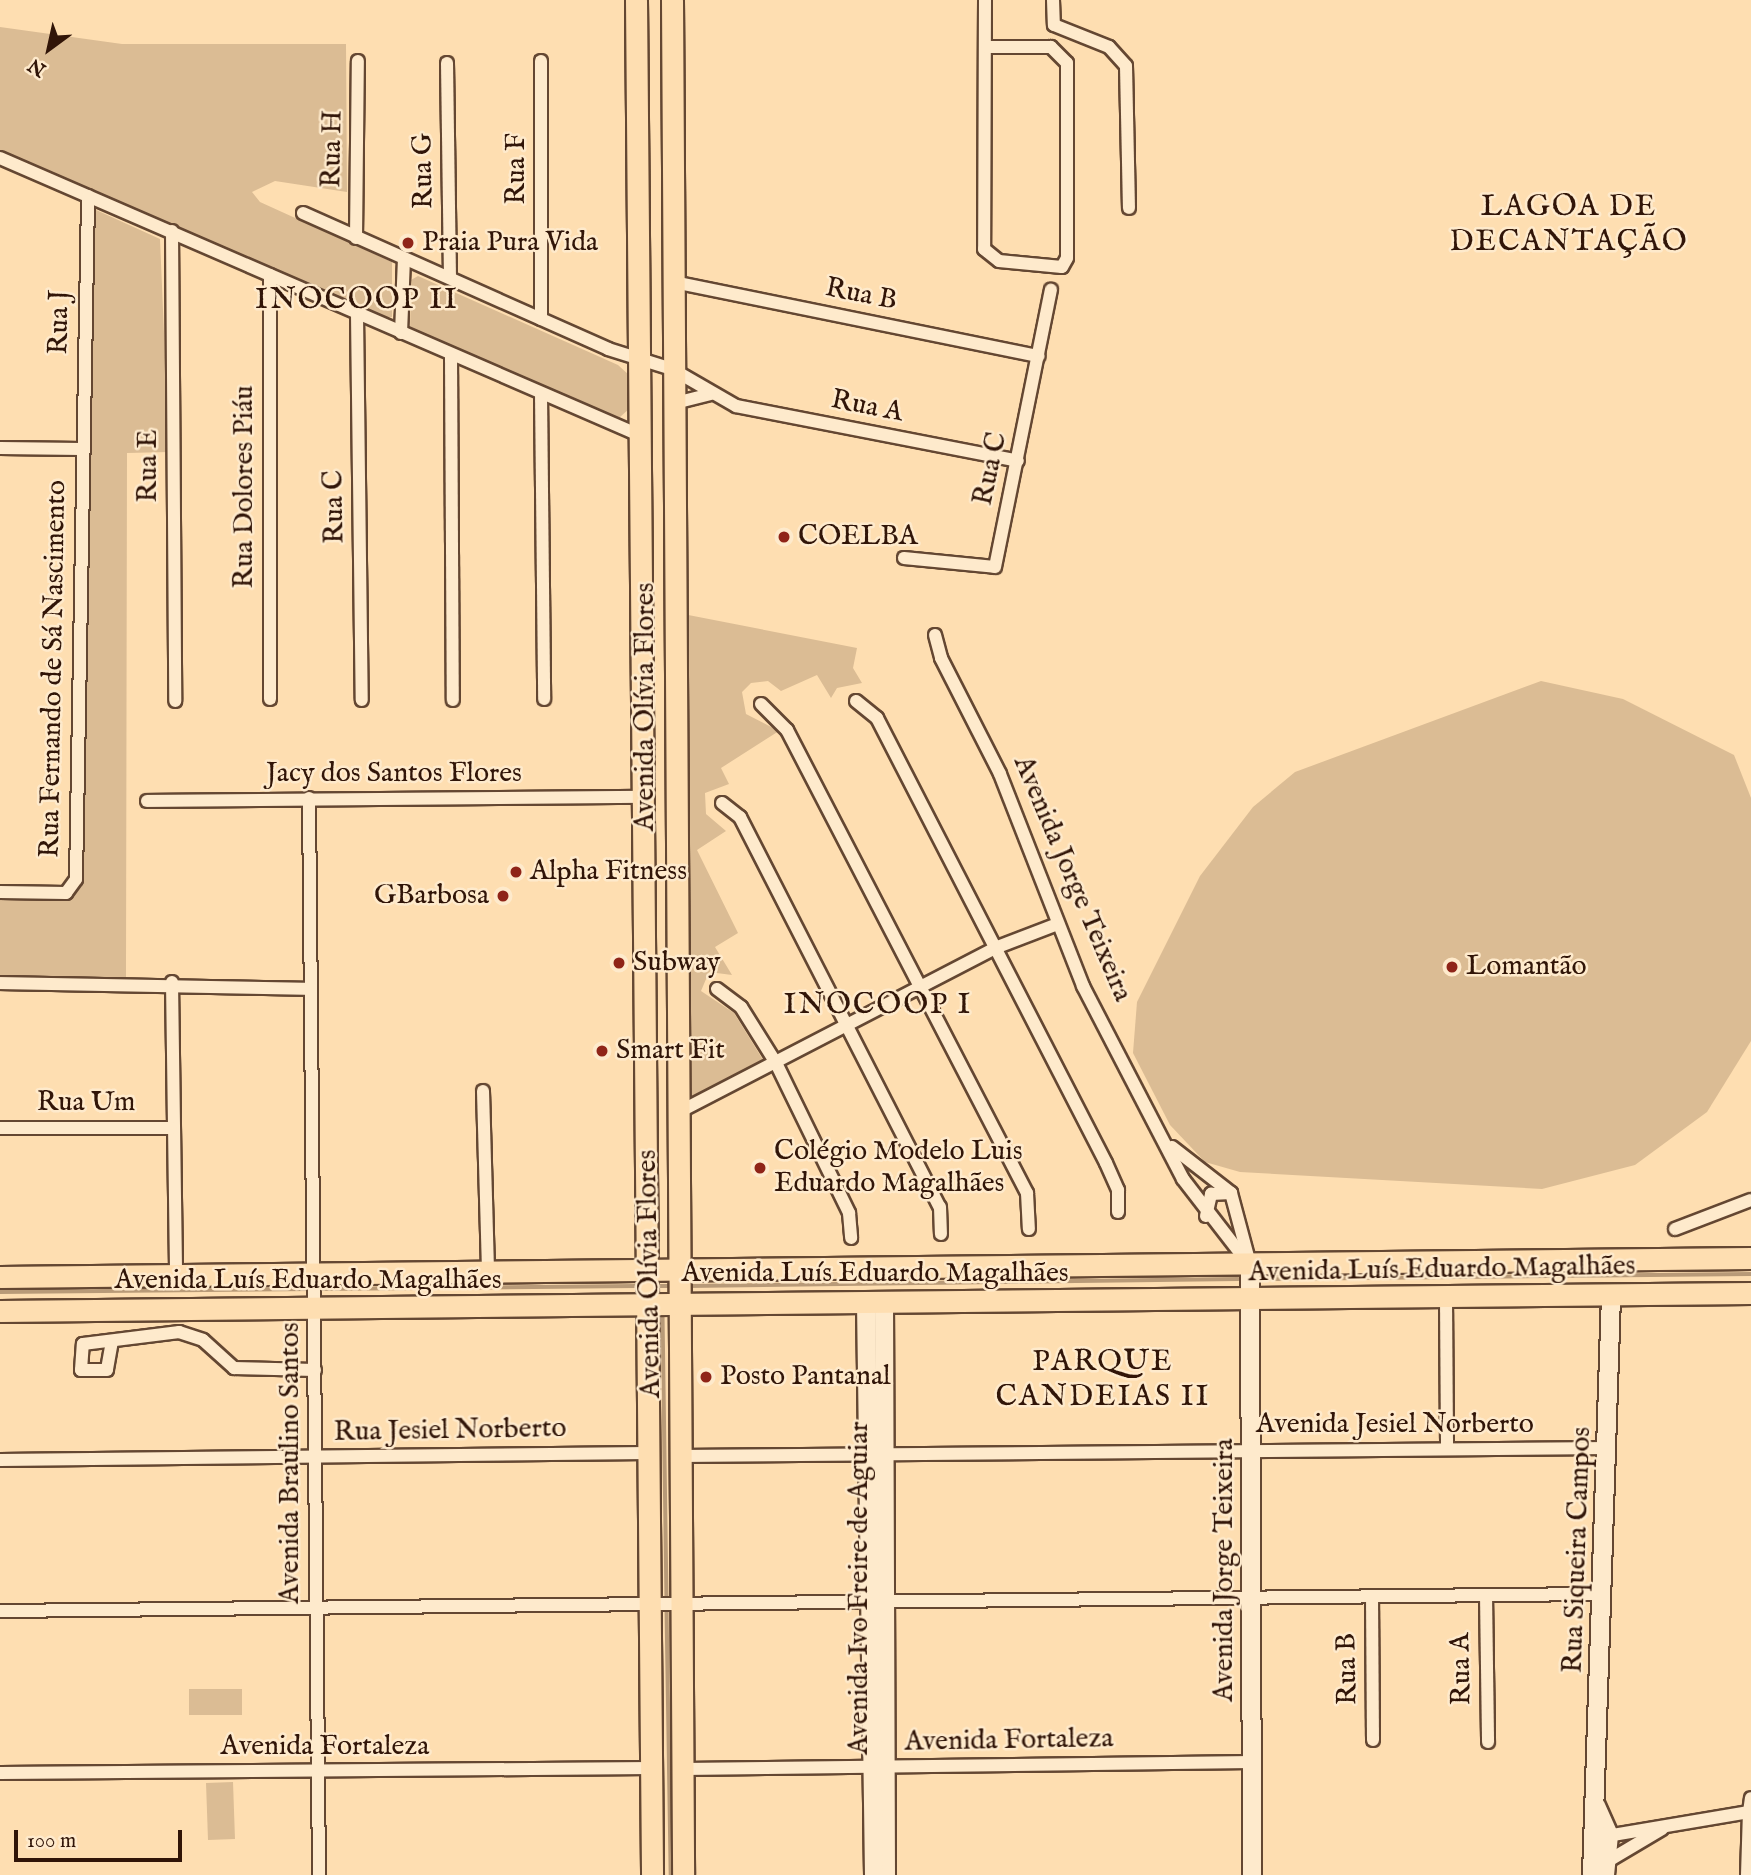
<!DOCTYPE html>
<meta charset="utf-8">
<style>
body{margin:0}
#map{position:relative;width:1751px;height:1875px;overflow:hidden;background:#fedeb1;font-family:"IM FELL English",serif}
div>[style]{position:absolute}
.green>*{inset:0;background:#dbbc94;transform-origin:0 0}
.stream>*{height:3.5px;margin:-1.75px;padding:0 1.75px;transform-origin:1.75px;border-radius:1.75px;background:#b89a78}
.roads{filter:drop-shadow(2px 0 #644732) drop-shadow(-2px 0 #644732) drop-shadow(0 2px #644732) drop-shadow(0 -2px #644732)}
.street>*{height:12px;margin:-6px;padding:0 6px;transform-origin:6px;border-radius:6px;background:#feeacc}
.secondary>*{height:18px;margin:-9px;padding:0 9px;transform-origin:9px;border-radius:9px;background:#feeacc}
.primary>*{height:21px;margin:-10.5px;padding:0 10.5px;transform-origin:10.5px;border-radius:10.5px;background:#fedeb1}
.dots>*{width:19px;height:19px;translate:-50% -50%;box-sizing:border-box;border:4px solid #feeacc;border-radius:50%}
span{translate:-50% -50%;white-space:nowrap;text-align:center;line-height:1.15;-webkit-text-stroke:5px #feeacc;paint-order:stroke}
.street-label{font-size:28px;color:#311508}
.poi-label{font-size:28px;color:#311508}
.left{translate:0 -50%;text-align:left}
.right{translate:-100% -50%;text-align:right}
.neighbourhood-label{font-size:30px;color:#311508;letter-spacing:2px}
.north{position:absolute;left:14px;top:14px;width:70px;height:70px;-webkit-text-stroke:5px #feeacc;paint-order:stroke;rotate:213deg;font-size:19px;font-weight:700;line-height:28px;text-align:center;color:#311508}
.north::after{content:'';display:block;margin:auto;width:24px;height:32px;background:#311508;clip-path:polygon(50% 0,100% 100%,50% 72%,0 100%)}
.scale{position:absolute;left:14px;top:1830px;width:168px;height:32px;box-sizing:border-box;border:4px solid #311508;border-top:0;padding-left:9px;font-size:21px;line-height:24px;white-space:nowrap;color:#311508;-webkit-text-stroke:5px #feeacc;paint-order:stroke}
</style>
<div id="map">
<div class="green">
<div style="clip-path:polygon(0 27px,122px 44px,346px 44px,347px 192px,275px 181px,252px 192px,260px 202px,392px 262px,392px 317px,381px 318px,0 151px)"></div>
<div style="clip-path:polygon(94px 209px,160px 239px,169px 452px,127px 453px,126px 977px,0 979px,0 900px,68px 900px,82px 877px)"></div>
<div style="clip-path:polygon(418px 276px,618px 365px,629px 375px,629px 409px,620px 417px,608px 416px,410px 333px,411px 280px)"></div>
<div style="clip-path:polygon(678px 613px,857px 648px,853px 668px,862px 683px,837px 688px,831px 698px,817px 675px,781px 691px,768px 681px,751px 683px,742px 692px,746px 714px,779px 731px,721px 768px,729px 784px,705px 793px,706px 814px,726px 831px,697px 850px,738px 933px,715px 947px,732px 975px,709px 972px,701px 991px,734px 1013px,765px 1063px,689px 1105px)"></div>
<div style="clip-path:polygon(1541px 681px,1623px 699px,1734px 755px,1751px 798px,1751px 1041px,1707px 1112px,1635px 1165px,1542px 1189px,1240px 1172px,1205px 1162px,1170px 1125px,1133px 1053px,1137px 1002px,1200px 876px,1253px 807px,1295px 772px)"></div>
<div style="left:189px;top:1689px;width:53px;height:26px"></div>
<div style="left:233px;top:1782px;width:57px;height:27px;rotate:88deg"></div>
</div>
<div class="stream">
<div style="left:1265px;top:1279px;width:486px;rotate:-0.6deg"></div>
<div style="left:655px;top:1286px;width:15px"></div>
<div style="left:687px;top:1286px;width:551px;rotate:-0.73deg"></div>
<div style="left:0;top:1292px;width:636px;rotate:-0.54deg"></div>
<div style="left:663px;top:1314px;width:286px;rotate:89.2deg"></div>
<div style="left:667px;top:1608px;width:267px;rotate:89.1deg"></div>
</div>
<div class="roads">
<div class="street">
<div style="left:985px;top:0;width:249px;rotate:90.2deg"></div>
<div style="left:984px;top:249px;width:19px;rotate:39deg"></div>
<div style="left:999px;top:261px;width:63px;rotate:5.4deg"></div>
<div style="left:1062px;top:267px;width:10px;rotate:-61deg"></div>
<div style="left:1067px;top:258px;width:195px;rotate:-90deg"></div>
<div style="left:1067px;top:63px;width:23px;rotate:-135deg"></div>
<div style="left:1051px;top:47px;width:64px;rotate:180deg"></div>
<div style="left:1053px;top:0;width:25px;rotate:88deg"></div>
<div style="left:1054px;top:25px;width:59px;rotate:21.8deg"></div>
<div style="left:1109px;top:47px;width:25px;rotate:48deg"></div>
<div style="left:1126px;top:66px;width:142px;rotate:88.8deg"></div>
<div style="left:541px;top:61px;width:258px;rotate:90deg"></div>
<div style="left:447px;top:63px;width:215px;rotate:89.2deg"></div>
<div style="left:0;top:158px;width:694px;rotate:23.43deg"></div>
<div style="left:303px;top:213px;width:334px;rotate:24deg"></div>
<div style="left:608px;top:349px;width:67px;rotate:17.4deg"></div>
<div style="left:672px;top:369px;width:74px;rotate:30deg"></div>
<div style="left:736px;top:406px;width:287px;rotate:11deg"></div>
<div style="left:172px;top:231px;width:470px;rotate:89.6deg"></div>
<div style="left:356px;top:238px;width:177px;rotate:-89.4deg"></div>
<div style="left:674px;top:282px;width:372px;rotate:11.5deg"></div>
<div style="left:357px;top:314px;width:386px;rotate:89.3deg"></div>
<div style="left:401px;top:333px;width:74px;rotate:-87.7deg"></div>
<div style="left:451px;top:356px;width:344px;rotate:89.7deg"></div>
<div style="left:541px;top:394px;width:305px;rotate:89.4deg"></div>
<div style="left:675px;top:403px;width:36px;rotate:-14deg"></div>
<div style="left:0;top:448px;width:81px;rotate:0.7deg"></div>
<div style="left:904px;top:558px;width:91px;rotate:5.6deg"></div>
<div style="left:995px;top:567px;width:283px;rotate:-78.6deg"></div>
<div style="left:935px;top:635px;width:24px;rotate:75deg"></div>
<div style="left:941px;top:658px;width:130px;rotate:63deg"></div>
<div style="left:1000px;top:774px;width:228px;rotate:68.6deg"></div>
<div style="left:1083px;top:986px;width:217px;rotate:62.6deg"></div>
<div style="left:1183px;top:1179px;width:106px;rotate:52.3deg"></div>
<div style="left:270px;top:699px;width:424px;rotate:-90deg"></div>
<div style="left:856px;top:701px;width:27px;rotate:39deg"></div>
<div style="left:877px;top:718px;width:500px;rotate:62.77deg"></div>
<div style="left:1106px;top:1163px;width:30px;rotate:66deg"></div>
<div style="left:1118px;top:1190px;width:22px;rotate:90deg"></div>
<div style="left:761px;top:704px;width:37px;rotate:45deg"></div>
<div style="left:787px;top:730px;width:522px;rotate:62.6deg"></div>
<div style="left:1027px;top:1193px;width:36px;rotate:87deg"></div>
<div style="left:309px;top:798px;width:1077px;rotate:89.47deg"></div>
<div style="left:147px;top:801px;width:495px;rotate:-0.5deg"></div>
<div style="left:722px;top:803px;width:23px;rotate:38deg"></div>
<div style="left:740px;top:817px;width:438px;rotate:62.9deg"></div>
<div style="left:940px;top:1207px;width:27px;rotate:88deg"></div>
<div style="left:0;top:892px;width:66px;rotate:0.9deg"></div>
<div style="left:66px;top:893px;width:17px;rotate:-54deg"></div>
<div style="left:76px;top:879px;width:683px;rotate:-88.99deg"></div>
<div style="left:172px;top:982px;width:294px;rotate:89.2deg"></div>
<div style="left:0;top:983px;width:311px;rotate:1.1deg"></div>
<div style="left:717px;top:989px;width:30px;rotate:37deg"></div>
<div style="left:741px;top:1007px;width:66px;rotate:58deg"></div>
<div style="left:776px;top:1063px;width:167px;rotate:64deg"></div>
<div style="left:849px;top:1213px;width:25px;rotate:85deg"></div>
<div style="left:483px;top:1091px;width:182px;rotate:88.4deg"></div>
<div style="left:677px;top:1113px;width:358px;rotate:-27.4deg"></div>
<div style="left:995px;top:948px;width:67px;rotate:-20.9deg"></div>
<div style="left:0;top:1128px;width:171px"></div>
<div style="left:1172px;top:1147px;width:75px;rotate:37.9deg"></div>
<div style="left:1231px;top:1193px;width:73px;rotate:75deg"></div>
<div style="left:1206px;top:1216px;width:23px;rotate:-77deg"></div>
<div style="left:1211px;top:1194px;width:20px;rotate:-3deg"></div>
<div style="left:1675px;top:1229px;width:81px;rotate:-20.9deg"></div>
<div style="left:1446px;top:1299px;width:149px;rotate:89.6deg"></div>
<div style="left:112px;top:1341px;width:29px;rotate:100deg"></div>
<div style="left:107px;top:1370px;width:26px;rotate:180deg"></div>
<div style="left:81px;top:1370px;width:26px;rotate:-86deg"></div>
<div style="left:83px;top:1344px;width:97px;rotate:-7.1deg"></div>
<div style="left:179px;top:1332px;width:25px;rotate:18deg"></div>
<div style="left:203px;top:1340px;width:42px;rotate:42.1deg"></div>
<div style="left:234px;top:1368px;width:81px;rotate:1.4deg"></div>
<div style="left:679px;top:1456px;width:929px;rotate:-0.49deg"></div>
<div style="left:0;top:1460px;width:648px;rotate:-0.62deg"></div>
<div style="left:1486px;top:1595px;width:147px;rotate:89.2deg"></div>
<div style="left:1372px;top:1597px;width:143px;rotate:89.6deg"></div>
<div style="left:0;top:1611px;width:1603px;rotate:-0.61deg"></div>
<div style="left:683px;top:1769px;width:569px;rotate:-0.7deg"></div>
<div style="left:0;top:1773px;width:651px;rotate:-0.44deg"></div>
<div style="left:1601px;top:1837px;width:150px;rotate:-9.6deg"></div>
<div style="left:1749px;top:1812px;width:14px;rotate:-82deg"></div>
<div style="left:1603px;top:1864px;width:69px;rotate:-30.7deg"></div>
<div style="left:1747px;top:1875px;width:63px;rotate:-88.2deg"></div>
</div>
<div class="secondary">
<div style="left:1250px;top:1264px;width:611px;rotate:89.81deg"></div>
<div style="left:884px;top:1301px;width:574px;rotate:89.8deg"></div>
<div style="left:866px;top:1302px;width:573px;rotate:89.2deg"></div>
<div style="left:1596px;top:1806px;width:32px;rotate:66deg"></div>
<div style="left:1609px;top:1835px;width:40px;rotate:95.7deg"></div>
<div style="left:1592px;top:1875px;width:579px;rotate:-88.12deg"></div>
</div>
<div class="primary">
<div style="left:636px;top:0;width:1875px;rotate:89.51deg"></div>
<div style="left:672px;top:0;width:1875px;rotate:89.66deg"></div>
<div style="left:0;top:1277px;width:1751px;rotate:-0.62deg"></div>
<div style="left:0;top:1311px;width:1751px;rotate:-0.59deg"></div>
</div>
</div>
<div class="dots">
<div style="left:408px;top:243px;background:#8f2418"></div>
<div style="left:784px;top:537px;background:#8f2418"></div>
<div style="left:516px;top:872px;background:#8f2418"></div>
<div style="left:503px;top:896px;background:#8f2418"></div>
<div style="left:619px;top:963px;background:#8f2418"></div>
<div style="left:1452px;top:967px;background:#8f2418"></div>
<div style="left:602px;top:1051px;background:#8f2418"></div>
<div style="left:760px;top:1168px;background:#8f2418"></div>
<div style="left:706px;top:1377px;background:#8f2418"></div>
</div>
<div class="street-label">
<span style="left:333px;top:149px;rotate:-89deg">Rua H</span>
<span style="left:517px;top:169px;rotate:-90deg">Rua F</span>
<span style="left:424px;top:171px;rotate:-91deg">Rua G</span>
<span style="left:861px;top:295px;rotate:11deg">Rua B</span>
<span style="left:60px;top:322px;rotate:-89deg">Rua J</span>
<span style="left:867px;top:407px;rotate:11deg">Rua A</span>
<span style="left:149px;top:466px;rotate:-90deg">Rua E</span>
<span style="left:991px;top:469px;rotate:-78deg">Rua C</span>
<span style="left:245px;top:487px;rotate:-90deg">Rua Dolores Piáu</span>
<span style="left:335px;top:507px;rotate:-91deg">Rua C</span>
<span style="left:54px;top:669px;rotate:-89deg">Rua Fernando de Sá Nascimento</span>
<span style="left:646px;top:707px;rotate:-90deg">Avenida Olívia Flores</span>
<span style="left:394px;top:774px">Jacy dos Santos Flores</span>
<span style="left:1072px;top:879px;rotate:67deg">Avenida Jorge Teixeira</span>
<span style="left:86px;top:1103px">Rua Um</span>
<span style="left:1442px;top:1270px;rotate:-1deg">Avenida Luís Eduardo Magalhães</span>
<span style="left:650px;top:1274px;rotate:-91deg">Avenida Olívia Flores</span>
<span style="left:875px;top:1274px">Avenida Luís Eduardo Magalhães</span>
<span style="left:308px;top:1281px">Avenida Luís Eduardo Magalhães</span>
<span style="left:1395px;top:1425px">Avenida Jesiel Norberto</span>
<span style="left:450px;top:1431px;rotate:-1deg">Rua Jesiel Norberto</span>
<span style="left:291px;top:1463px;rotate:-90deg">Avenida Braulino Santos</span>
<span style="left:1578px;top:1550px;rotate:-88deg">Rua Siqueira Campos</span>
<span style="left:1225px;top:1570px;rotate:-90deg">Avenida Jorge Teixeira</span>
<span style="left:860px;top:1588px;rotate:-90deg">Avenida Ivo Freire de Aguiar</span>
<span style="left:1348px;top:1669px;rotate:-91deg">Rua B</span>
<span style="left:1462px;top:1669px;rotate:-91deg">Rua A</span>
<span style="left:1009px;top:1741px;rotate:-1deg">Avenida Fortaleza</span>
<span style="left:325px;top:1747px">Avenida Fortaleza</span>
</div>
<div class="poi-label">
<span class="left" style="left:422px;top:243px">Praia Pura Vida</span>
<span class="left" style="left:798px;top:537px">COELBA</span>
<span class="left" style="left:530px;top:872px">Alpha Fitness</span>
<span class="right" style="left:489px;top:896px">GBarbosa</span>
<span class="left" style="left:633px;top:963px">Subway</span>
<span class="left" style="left:1466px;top:967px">Lomantão</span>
<span class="left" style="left:616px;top:1051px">Smart Fit</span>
<span class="left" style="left:774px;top:1168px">Colégio Modelo Luis<br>Eduardo Magalhães</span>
<span class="left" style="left:720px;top:1377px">Posto Pantanal</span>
</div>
<div class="neighbourhood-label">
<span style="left:1569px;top:224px">LAGOA DE<br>DECANTAÇÃO</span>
<span style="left:357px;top:300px">INOCOOP II</span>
<span style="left:878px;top:1005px">INOCOOP I</span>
<span style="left:1103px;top:1379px">PARQUE<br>CANDEIAS II</span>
</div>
<div class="north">N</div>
<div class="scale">100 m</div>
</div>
